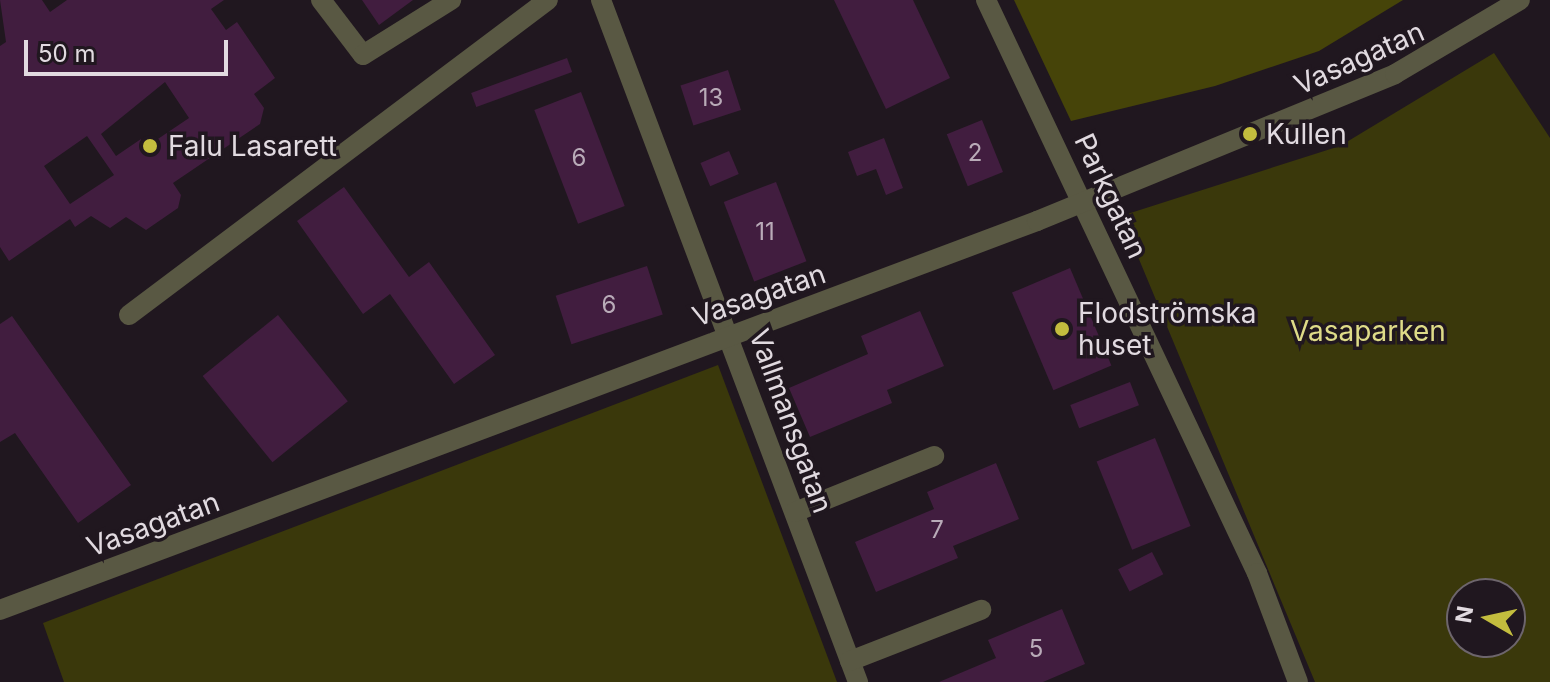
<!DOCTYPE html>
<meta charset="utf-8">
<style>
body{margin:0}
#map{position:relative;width:1550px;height:682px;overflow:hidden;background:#20171f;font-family:Inter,sans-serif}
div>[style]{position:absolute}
.green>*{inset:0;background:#3a380b}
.forest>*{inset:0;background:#464409}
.building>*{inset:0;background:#411d3f;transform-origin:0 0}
.minor>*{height:20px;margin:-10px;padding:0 10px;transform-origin:10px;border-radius:10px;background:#595843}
.dots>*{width:22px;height:22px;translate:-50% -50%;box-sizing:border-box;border:4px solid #20171f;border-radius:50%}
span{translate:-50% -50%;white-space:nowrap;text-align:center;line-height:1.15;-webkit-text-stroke:7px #20171f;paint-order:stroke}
.number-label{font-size:24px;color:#b9abb8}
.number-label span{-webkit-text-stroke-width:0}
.street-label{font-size:28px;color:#e1dae0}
.poi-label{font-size:28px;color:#e1dae0}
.left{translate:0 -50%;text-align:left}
.park-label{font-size:28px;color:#dedb88}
.north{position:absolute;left:1446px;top:578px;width:80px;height:80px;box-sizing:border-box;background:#20171f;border:2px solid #6d656c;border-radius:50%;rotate:279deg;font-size:22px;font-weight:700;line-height:32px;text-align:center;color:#e1dae0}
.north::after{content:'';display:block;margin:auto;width:28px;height:36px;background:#c3bd3e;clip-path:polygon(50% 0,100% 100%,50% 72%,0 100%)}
.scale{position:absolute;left:24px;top:40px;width:204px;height:36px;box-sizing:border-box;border:4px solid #e1dae0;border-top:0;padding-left:10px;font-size:24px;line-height:28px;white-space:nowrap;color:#e1dae0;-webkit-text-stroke:6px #20171f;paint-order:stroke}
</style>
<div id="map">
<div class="green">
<div style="clip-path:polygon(evenodd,1494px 53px,1550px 138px,1550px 682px,1315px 682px,1121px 216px,1340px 146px,1494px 53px,1462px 594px,1510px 594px,1510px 642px,1462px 642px,1462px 594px)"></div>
<div style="clip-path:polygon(718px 365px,837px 682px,64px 682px,43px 623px)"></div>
</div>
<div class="forest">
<div style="clip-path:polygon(1014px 0,1403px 0,1319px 51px,1215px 86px,1071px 121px)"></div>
</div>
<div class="building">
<div style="clip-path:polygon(evenodd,0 0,42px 0,50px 12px,67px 0,224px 0,211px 9px,226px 30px,237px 22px,275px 78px,254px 94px,264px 108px,260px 124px,173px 183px,181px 195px,178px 208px,146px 230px,126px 217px,110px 228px,91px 216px,75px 227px,70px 219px,9px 261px,0 247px,0 46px,6px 42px,0 0,165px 82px,189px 118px,146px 147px,141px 139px,116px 156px,101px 134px,165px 82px,0 0,87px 136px,114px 175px,70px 204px,44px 166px,87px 136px)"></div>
<div style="clip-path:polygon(362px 0,413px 0,379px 25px)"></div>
<div style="clip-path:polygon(834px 0,913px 0,950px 78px,886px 109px)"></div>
<div style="left:567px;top:58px;width:15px;height:102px;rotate:70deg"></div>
<div style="left:728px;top:70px;width:42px;height:50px;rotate:72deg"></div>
<div style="left:581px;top:92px;width:122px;height:50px;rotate:69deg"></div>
<div style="left:982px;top:120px;width:56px;height:38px;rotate:68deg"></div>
<div style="clip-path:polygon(884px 138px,903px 188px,886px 195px,876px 169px,857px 176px,848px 152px)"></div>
<div style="left:729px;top:151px;width:25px;height:31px;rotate:67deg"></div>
<div style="left:776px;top:182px;width:85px;height:56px;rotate:69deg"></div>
<div style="clip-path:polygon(344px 187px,409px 277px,429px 262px,495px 355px,454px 384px,390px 294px,363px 314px,297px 221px)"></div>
<div style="left:647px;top:266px;width:51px;height:96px;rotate:72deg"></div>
<div style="left:1070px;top:268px;width:106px;height:63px;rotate:67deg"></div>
<div style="clip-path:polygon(920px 311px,944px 366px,887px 390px,892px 403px,810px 437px,789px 388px,868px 354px,861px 336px)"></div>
<div style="left:278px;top:315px;width:111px;height:97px;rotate:51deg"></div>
<div style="clip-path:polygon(12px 316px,131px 485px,78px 523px,15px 433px,0 442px,0 324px)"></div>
<div style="left:1130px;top:382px;width:25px;height:64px;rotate:69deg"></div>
<div style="left:1155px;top:438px;width:95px;height:63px;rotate:68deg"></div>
<div style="clip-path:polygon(996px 463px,1019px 519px,953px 546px,958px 558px,876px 592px,855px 542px,934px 509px,927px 492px)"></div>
<div style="left:1152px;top:552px;width:25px;height:38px;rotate:63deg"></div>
<div style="clip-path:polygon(1062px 609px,1085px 664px,1043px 682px,939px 682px,996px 658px,988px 640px)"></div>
</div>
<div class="minor">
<div style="left:321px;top:0;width:69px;rotate:52.6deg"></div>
<div style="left:363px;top:55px;width:104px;rotate:-32deg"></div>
<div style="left:601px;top:0;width:729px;rotate:69.35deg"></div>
<div style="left:986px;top:0;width:634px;rotate:64.69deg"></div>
<div style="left:1257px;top:573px;width:116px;rotate:69.4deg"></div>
<div style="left:129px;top:315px;width:524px;rotate:-36.94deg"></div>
<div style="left:795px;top:512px;width:150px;rotate:-21.9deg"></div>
<div style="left:0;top:610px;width:1108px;rotate:-20.56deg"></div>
<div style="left:1037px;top:221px;width:387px;rotate:-22.3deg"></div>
<div style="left:1395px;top:74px;width:145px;rotate:-30.6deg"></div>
<div style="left:850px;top:661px;width:141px;rotate:-21.3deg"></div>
</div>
<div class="dots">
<div style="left:1250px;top:134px;background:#c3bd3e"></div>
<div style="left:150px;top:146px;background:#c3bd3e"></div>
<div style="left:1062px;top:329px;background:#c3bd3e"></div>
</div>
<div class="number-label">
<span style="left:711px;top:98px">13</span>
<span style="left:975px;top:153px">2</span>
<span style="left:579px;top:158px">6</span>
<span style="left:765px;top:232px">11</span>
<span style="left:609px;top:305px">6</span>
<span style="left:937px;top:530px">7</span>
<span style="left:1036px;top:649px">5</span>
</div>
<div class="street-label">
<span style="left:1359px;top:58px;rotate:-24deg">Vasagatan</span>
<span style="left:1111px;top:196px;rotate:65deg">Parkgatan</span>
<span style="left:759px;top:295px;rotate:-19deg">Vasagatan</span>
<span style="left:791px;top:421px;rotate:70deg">Vallmansgatan</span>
<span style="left:153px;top:524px;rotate:-20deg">Vasagatan</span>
</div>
<div class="poi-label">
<span class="left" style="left:1266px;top:134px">Kullen</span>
<span class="left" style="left:168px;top:146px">Falu Lasarett</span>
<span class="left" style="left:1078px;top:329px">Flodströmska<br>huset</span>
</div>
<div class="park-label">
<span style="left:1368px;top:331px">Vasaparken</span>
</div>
<div class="north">N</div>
<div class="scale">50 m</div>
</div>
